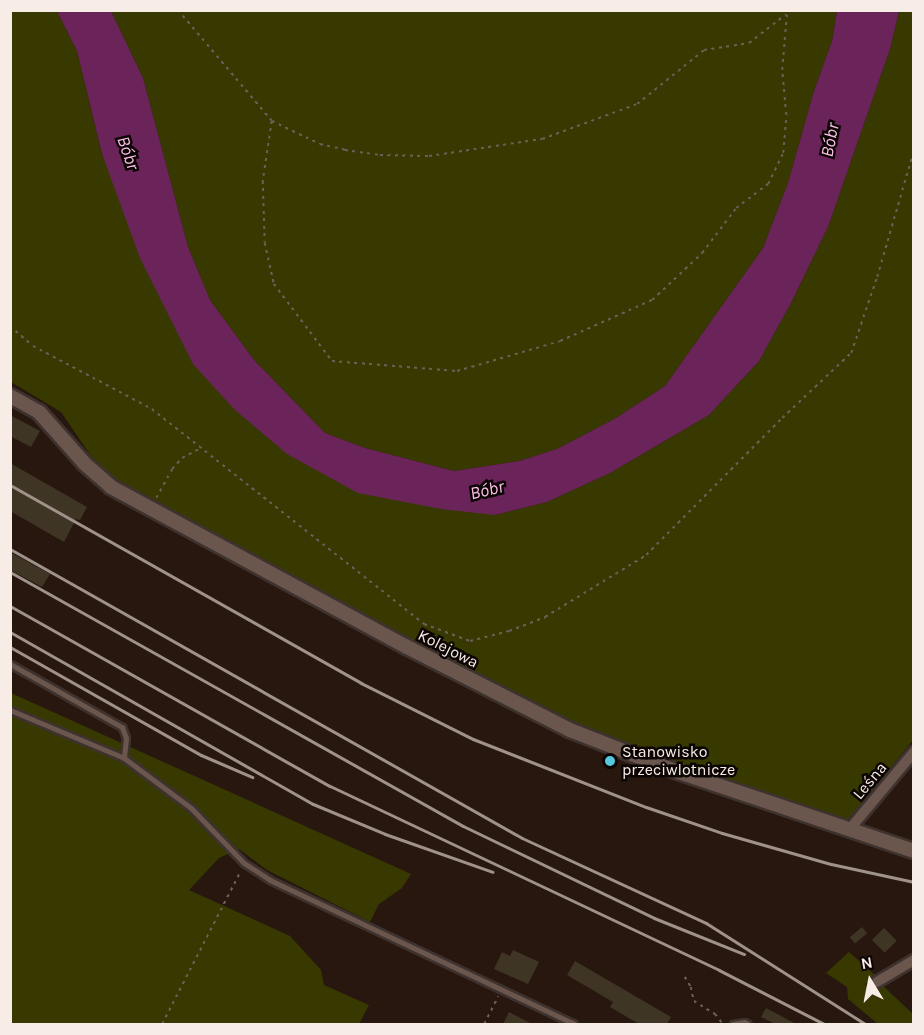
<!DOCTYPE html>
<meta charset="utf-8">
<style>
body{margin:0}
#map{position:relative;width:924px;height:1035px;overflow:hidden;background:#27170f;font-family:Karla,sans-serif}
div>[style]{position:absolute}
.green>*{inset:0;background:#383901}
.water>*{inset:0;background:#6b245a}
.building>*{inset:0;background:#3f3524;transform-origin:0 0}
.path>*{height:1.5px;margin-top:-0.75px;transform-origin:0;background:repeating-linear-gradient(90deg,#6d5e57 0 3px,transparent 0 7.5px)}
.roads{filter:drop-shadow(2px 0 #3e322f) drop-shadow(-2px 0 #3e322f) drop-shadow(0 2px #3e322f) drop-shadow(0 -2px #3e322f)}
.service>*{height:5px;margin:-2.5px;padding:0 2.5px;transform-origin:2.5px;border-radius:2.5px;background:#6a564d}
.minor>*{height:10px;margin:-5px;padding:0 5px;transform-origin:5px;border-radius:5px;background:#6a564d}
.tertiary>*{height:14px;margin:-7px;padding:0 7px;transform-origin:7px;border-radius:7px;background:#6a564d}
.rail>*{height:3px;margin:-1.5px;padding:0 1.5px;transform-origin:1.5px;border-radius:1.5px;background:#9f928b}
.dots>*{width:16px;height:16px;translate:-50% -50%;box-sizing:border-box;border:3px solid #0b0503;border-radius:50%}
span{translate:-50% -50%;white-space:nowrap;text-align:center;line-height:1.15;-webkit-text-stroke:5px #0b0503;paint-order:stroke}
.street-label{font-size:16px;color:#f8ece6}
.poi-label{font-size:16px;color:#f8ece6}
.left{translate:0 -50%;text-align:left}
.water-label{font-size:18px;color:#fcbde8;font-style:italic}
.frame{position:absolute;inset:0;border:12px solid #f8ece6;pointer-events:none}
.north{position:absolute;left:840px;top:951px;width:60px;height:60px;-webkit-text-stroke:4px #0b0503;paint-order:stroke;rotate:350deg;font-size:16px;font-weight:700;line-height:24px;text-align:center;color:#f8ece6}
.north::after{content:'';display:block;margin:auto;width:21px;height:27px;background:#f8ece6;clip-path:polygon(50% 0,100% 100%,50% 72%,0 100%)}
</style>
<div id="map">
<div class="green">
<div style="clip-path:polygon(11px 11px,57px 11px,77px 51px,102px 155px,234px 409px,495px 515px,547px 502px,610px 473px,709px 415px,759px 361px,791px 303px,828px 227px,890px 49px,899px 11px,913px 11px,913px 740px,847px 821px,679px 767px,571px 724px,416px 649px,130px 491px,114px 479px,91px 456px,61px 412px,11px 382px)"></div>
<div style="clip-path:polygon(111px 11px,837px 11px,832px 41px,813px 94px,788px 183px,763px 248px,665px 386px,616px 418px,557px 449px,519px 461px,454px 471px,365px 448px,325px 433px,254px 360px,210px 300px,188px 247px,143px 78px)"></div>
<div style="clip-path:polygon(11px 693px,411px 874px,402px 888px,379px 904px,370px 922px,267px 870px,239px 849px,219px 858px,189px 890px,290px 936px,321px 970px,324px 985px,369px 1005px,359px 1024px,11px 1024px)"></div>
<div style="clip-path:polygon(849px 952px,877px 977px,865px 984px,870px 989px,880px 983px,913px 1014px,913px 1024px,878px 1024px,848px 999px,847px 987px,826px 973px)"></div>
</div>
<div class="water">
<div style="clip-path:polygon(57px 11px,111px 11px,143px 78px,188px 247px,210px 300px,254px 360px,325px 433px,365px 448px,454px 471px,519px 461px,557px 449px,616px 418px,665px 386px,763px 248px,788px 183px,813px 94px,832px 41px,837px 11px,899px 11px,890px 49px,828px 227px,791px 303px,759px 361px,709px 415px,610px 473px,547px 502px,495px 515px,441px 509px,358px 493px,287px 454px,234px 409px,193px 364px,140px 258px,102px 154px,77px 51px)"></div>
</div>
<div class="building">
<div style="clip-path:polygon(10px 415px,40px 431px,31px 447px,10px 436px)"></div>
<div style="clip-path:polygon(10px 463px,87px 507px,80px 520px,76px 519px,64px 542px,10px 511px)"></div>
<div style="clip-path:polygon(10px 552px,50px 574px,42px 587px,10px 570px)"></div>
<div style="left:862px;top:927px;width:8px;height:16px;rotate:50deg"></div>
<div style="left:884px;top:928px;width:18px;height:17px;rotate:45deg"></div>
<div style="clip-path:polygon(513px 950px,539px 962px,528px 984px,494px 969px,502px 952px,510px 956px)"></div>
<div style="clip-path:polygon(575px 961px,671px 1017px,667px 1024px,639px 1024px,610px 1007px,613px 1002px,567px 975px)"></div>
<div style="clip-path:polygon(766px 1008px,796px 1024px,775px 1024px,761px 1017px)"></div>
<div style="clip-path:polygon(509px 1012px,532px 1024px,503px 1024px)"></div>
</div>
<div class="path">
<div style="left:178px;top:10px;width:145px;rotate:49.7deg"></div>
<div style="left:272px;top:121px;width:53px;rotate:25.6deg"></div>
<div style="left:320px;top:144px;width:26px;rotate:13deg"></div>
<div style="left:345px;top:150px;width:35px;rotate:8deg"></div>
<div style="left:380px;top:155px;width:49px;rotate:1.2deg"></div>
<div style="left:429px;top:156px;width:114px;rotate:-8.6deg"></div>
<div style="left:542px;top:139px;width:101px;rotate:-20.2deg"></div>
<div style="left:637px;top:104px;width:86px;rotate:-38.9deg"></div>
<div style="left:704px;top:50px;width:46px;rotate:-8.8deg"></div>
<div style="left:749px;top:43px;width:46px;rotate:-37.9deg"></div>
<div style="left:272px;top:121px;width:61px;rotate:98.5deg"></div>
<div style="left:263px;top:181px;width:62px;rotate:88.2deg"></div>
<div style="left:265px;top:243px;width:42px;rotate:77.6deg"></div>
<div style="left:274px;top:284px;width:96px;rotate:53deg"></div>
<div style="left:332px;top:361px;width:125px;rotate:4.6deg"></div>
<div style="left:457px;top:371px;width:107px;rotate:-16.2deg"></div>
<div style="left:560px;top:341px;width:101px;rotate:-24deg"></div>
<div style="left:652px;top:300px;width:69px;rotate:-43.2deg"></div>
<div style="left:702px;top:253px;width:56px;rotate:-52.9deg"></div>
<div style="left:736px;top:208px;width:40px;rotate:-37deg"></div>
<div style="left:768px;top:184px;width:34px;rotate:-64deg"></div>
<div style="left:783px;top:153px;width:38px;rotate:-85deg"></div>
<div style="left:786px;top:115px;width:45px;rotate:-95.1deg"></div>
<div style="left:782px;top:70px;width:60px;rotate:-85.2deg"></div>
<div style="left:10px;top:326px;width:30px;rotate:41deg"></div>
<div style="left:33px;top:346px;width:135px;rotate:27.9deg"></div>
<div style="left:152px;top:409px;width:347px;rotate:38.3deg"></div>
<div style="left:424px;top:624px;width:49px;rotate:20.3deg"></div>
<div style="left:470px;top:641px;width:40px;rotate:-14.4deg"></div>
<div style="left:509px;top:631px;width:39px;rotate:-21deg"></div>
<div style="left:545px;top:617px;width:119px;rotate:-31.5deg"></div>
<div style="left:646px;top:555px;width:193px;rotate:-45.2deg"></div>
<div style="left:782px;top:418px;width:95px;rotate:-43.3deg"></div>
<div style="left:851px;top:353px;width:80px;rotate:-71.1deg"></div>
<div style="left:877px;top:277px;width:132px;rotate:-73.8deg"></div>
<div style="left:156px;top:498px;width:33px;rotate:-61deg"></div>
<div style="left:172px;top:469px;width:15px;rotate:-48deg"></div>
<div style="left:182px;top:458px;width:19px;rotate:-28deg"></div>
<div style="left:685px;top:977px;width:12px;rotate:59deg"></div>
<div style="left:691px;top:987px;width:14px;rotate:78deg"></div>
<div style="left:694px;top:1001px;width:25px;rotate:32deg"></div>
<div style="left:715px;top:1014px;width:13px;rotate:51deg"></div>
<div style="left:162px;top:1024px;width:171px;rotate:-62.8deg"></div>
<div style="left:484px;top:1024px;width:31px;rotate:-63deg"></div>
</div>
<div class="roads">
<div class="service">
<div style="left:10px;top:664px;width:129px;rotate:29.4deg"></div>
<div style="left:122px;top:727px;width:12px;rotate:70deg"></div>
<div style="left:126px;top:738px;width:20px;rotate:96deg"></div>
<div style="left:10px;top:710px;width:124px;rotate:22.8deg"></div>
<div style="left:124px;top:758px;width:84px;rotate:36.7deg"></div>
<div style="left:191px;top:808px;width:76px;rotate:46.1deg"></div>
<div style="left:244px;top:863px;width:31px;rotate:33deg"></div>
<div style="left:270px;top:880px;width:336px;rotate:25.3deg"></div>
<div style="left:733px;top:1024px;width:11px;rotate:-10deg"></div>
<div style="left:744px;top:1022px;width:4px;rotate:27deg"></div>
</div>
<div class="minor">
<div style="left:849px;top:830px;width:102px;rotate:-50.2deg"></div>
<div style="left:877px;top:982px;width:43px;rotate:-30.7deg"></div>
</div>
<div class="tertiary">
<div style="left:10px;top:396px;width:33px;rotate:29deg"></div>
<div style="left:39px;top:412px;width:69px;rotate:48.5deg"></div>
<div style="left:85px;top:464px;width:35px;rotate:41deg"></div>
<div style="left:111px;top:487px;width:336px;rotate:28.4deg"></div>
<div style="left:407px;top:647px;width:183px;rotate:27deg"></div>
<div style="left:570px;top:730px;width:107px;rotate:21.3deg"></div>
<div style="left:670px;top:769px;width:257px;rotate:18.6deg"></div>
</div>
</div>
<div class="rail">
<div style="left:10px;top:485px;width:403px;rotate:29.4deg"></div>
<div style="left:361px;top:683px;width:125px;rotate:26.6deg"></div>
<div style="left:473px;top:739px;width:186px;rotate:21.5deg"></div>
<div style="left:646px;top:807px;width:80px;rotate:18.9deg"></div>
<div style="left:722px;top:833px;width:113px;rotate:15.9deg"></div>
<div style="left:831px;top:864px;width:85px;rotate:12.2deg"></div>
<div style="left:10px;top:549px;width:588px;rotate:29.44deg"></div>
<div style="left:522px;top:838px;width:203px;rotate:24.8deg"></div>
<div style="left:706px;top:923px;width:188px;rotate:32.4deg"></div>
<div style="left:10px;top:572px;width:519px;rotate:29.28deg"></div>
<div style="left:463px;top:826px;width:212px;rotate:25.7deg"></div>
<div style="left:654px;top:918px;width:97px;rotate:21.8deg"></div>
<div style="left:10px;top:606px;width:367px;rotate:29.4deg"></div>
<div style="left:330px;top:786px;width:430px;rotate:25.3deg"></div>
<div style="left:719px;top:970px;width:118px;rotate:27.2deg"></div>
<div style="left:10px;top:632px;width:348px;rotate:29.6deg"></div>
<div style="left:313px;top:804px;width:78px;rotate:22.6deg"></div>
<div style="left:385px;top:834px;width:114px;rotate:19.4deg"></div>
<div style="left:10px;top:647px;width:219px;rotate:29.5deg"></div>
<div style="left:201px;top:755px;width:56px;rotate:23.3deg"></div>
</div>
<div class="dots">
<div style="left:610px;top:761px;background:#55cadf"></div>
</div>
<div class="street-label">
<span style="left:448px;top:649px;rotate:27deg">Kolejowa</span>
<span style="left:870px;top:781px;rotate:-50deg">Leśna</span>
</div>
<div class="poi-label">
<span class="left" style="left:622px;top:761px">Stanowisko<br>przeciwlotnicze</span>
</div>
<div class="water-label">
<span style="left:830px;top:140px;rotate:-79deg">Bóbr</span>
<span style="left:128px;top:153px;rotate:71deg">Bóbr</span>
<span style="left:487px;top:490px;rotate:-13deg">Bóbr</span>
</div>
<div class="frame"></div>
<div class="north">N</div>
</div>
